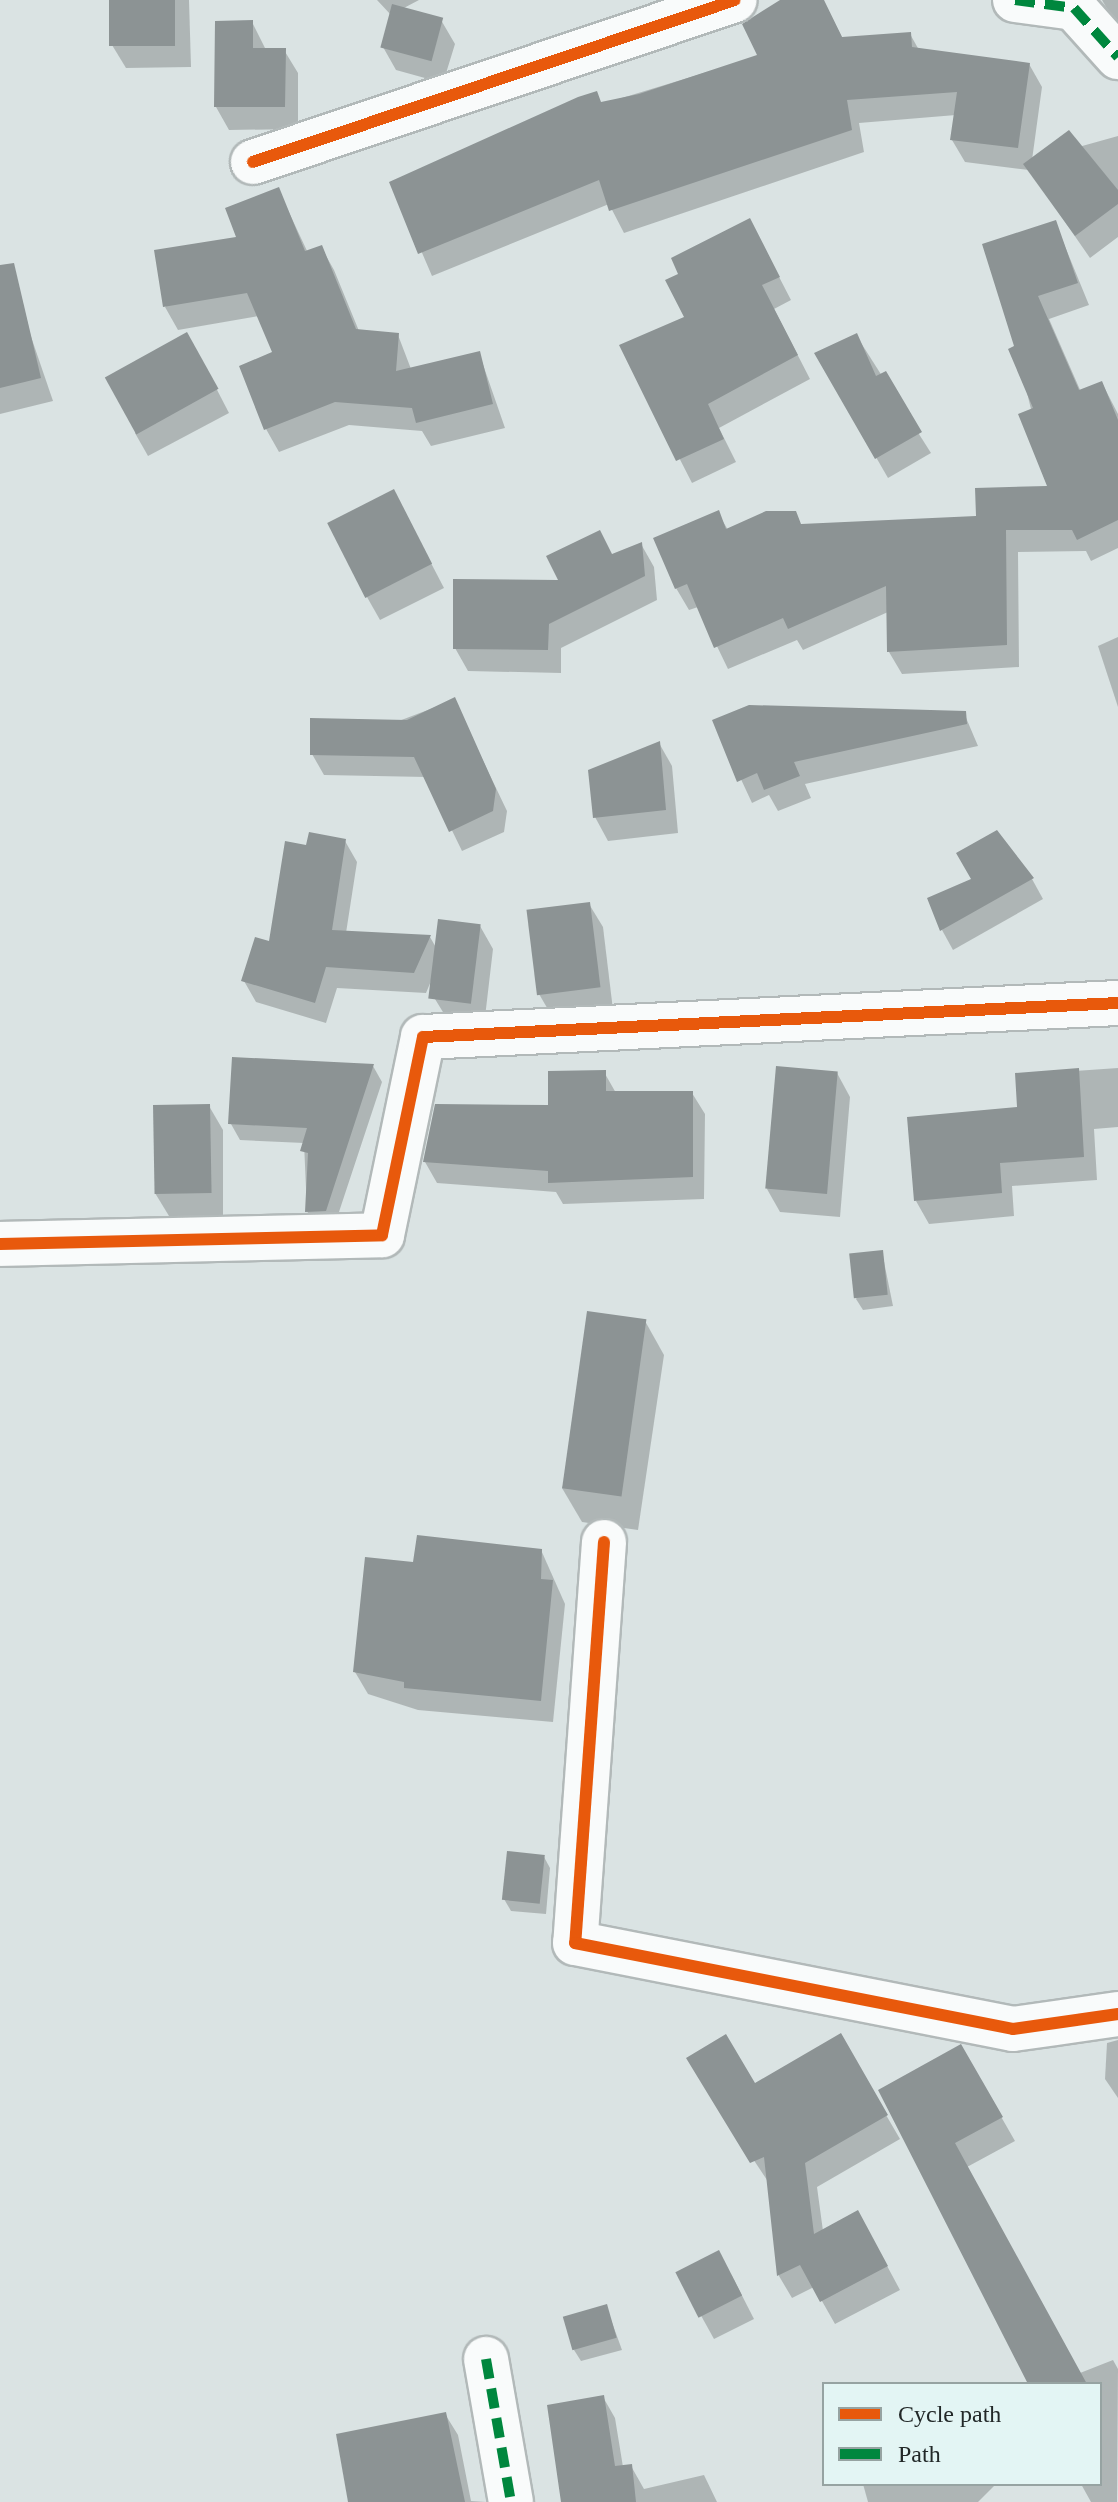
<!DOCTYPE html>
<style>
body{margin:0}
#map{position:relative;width:1118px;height:2502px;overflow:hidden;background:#dae3e3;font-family:Georgia,serif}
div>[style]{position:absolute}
.shadow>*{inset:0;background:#0003}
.building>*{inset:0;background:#8c9394;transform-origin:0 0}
.roads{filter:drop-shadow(2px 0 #b2b9b9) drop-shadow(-2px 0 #b2b9b9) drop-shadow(0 2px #b2b9b9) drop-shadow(0 -2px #b2b9b9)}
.street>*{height:44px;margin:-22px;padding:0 22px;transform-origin:22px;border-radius:22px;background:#f9fbfb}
.quiet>*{height:10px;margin-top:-5px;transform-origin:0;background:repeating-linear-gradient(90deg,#00873e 0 20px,transparent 0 30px)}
.cycleway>*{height:12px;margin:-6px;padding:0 6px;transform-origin:6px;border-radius:6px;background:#e8590c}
span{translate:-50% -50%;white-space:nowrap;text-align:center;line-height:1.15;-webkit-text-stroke:8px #e3f5f4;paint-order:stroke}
.legend{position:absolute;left:822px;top:2382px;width:280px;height:104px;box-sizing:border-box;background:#e3f5f4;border:2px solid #96a3a2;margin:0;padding:10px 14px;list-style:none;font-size:24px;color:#222828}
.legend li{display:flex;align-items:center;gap:16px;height:40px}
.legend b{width:40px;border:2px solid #96a3a2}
</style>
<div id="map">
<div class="shadow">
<div style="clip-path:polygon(109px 0,189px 0,191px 67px,126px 68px,112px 45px)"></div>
<div style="clip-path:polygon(377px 0,419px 0,402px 9px,441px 20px,455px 44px,443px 83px,396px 70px,383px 47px,391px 15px)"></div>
<div style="clip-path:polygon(789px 0,823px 0,843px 39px,910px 34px,919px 50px,1029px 64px,1042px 87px,1032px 160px,1118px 136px,1118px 237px,1090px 258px,1029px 170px,965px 162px,952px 140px,956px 115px,859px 123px,864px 152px,624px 233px,609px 204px,432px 276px,392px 183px,602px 104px,760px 56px)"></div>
<div style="clip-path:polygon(1102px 0,1118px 0,1118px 25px,1114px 21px)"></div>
<div style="clip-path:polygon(252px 22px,266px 50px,284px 50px,298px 73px,298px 129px,229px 130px,216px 107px)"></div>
<div style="clip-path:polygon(278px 189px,308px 253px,321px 247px,334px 270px,359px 331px,398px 335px,411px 369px,479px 353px,505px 428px,431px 446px,422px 431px,349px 425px,279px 452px,266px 429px,275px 354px,259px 316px,178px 330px,165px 307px,239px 239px)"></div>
<div style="clip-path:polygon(1055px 222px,1089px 305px,1049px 319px,1081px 392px,1102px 383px,1118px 414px,1118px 548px,1091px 561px,1086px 551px,1018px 552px,1019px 667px,902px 674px,889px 652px,888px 612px,803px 650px,797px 640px,728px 669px,698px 607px,689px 610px,676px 588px,718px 513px,728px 530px,978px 518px,1050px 488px,1016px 347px)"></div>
<div style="clip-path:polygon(762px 244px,791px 300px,774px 309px,810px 379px,719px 428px,736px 462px,692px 483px,622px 346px,686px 318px)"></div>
<div style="clip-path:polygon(26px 322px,53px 401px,0 414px,0 328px)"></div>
<div style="clip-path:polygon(856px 335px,931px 453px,888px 478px,816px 353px)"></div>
<div style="clip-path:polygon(200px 357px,229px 413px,148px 456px,135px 433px)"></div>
<div style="clip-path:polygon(406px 515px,444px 588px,380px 620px,367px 597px)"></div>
<div style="clip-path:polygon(641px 544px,654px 567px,657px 600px,561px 648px,561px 673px,468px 671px,455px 648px,562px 582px)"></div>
<div style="clip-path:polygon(1118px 637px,1118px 707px,1098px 646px)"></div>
<div style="clip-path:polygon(454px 700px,507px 811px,504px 832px,462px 851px,426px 777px,324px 775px,312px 754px)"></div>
<div style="clip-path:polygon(964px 713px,978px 746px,805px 784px,811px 798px,778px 811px,769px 795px,752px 803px,714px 721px)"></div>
<div style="clip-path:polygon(659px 743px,672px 766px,678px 833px,608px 841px,595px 817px)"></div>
<div style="clip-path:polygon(345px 841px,357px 862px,346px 933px,430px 937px,438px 951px,480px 926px,493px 949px,484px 1026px,449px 1022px,435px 999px,436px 969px,426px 993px,337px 988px,326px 1023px,256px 1002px,244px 981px,271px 943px,308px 848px)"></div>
<div style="clip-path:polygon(1032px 879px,1043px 899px,953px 950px,942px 930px,974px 880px)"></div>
<div style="clip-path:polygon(589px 904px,603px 927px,613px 1010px,553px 1018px,539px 994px)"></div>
<div style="clip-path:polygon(373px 1066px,382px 1082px,334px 1227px,317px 1228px,307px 1211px,304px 1143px,240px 1140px,231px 1124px)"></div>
<div style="clip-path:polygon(1118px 1068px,1118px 1127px,1094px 1129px,1097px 1180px,1012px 1186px,1014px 1216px,929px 1224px,916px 1201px,1019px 1109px,1017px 1075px)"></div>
<div style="clip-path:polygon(604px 1072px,616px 1093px,692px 1093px,705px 1114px,704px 1199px,563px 1204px,556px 1192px,437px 1183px,425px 1162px,550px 1107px)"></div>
<div style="clip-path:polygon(837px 1073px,850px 1097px,840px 1217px,780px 1212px,767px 1189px)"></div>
<div style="clip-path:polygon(209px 1106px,223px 1130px,223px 1216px,169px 1216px,155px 1193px)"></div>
<div style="clip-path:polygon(882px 1252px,893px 1306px,863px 1310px,856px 1299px)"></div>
<div style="clip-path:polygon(645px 1321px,664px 1355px,638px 1530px,582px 1522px,562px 1488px)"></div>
<div style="clip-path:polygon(541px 1550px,565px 1604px,553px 1722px,418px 1710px,368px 1694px,355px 1672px,415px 1564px)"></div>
<div style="clip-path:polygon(544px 1857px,550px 1868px,546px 1914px,511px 1911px,504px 1899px)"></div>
<div style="clip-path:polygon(840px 2036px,900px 2139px,817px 2187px,823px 2231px,871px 2236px,900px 2290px,835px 2324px,814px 2287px,792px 2298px,779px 2276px,769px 2183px,702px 2082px,754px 2086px)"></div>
<div style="clip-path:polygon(1118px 2040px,1118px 2098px,1105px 2079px,1107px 2043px)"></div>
<div style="clip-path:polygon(961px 2047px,1015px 2141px,967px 2167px,1080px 2373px,1113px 2360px,1118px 2369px,1117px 2502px,1091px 2502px,1081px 2484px,1100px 2484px,1100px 2384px,1041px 2384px,880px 2091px)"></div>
<div style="clip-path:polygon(678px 2274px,732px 2276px,754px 2319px,714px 2339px)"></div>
<div style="clip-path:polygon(606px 2306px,622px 2350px,581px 2361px,574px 2350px)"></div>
<div style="clip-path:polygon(603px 2397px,615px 2418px,623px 2467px,631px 2466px,644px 2489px,704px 2475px,717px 2502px,562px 2502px)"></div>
<div style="clip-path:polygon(445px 2414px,458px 2435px,471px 2501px,486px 2502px,354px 2502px)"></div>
<div style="clip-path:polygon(863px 2484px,996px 2484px,978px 2502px,868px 2502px)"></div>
</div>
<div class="building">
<div style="left:109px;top:0;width:66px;height:46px"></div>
<div style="clip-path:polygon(780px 0,824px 0,842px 37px,911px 32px,912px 47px,1030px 63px,1018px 148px,950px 140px,957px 92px,847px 100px,852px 130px,609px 211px,599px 180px,418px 254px,389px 182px,578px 97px,597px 91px,601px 102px,639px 94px,757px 55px,742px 24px)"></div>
<div style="left:392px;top:4px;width:53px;height:45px;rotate:15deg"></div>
<div style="clip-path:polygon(253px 20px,253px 48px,286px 48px,285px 107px,214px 107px,215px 21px)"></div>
<div style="clip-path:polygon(1069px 130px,1118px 190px,1118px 204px,1075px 236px,1023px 164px)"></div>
<div style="clip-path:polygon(279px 187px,305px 251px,322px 245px,356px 329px,399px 333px,396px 371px,480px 351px,493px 404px,416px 423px,412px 408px,335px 402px,264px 430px,239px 366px,272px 352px,247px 293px,163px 307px,154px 250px,236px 237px,225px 208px)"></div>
<div style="clip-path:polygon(750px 218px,780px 277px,762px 285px,798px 355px,708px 404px,724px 439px,676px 461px,619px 345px,684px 317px,665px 280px,678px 274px,671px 258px)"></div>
<div style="clip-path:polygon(1056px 220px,1078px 283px,1038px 296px,1079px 390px,1102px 381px,1118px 420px,1118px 520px,1077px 540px,1072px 530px,1006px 530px,1007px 645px,887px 652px,886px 586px,788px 629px,783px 618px,714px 648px,687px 584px,675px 589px,653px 538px,719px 510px,726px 529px,766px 511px,796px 511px,801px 524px,976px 516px,975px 488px,1047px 486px,1018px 414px,1033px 408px,1008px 349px,1014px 346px,982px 244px)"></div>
<div style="clip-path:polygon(14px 263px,41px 378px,0 388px,0 265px)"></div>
<div style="left:187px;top:332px;width:65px;height:94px;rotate:61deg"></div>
<div style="clip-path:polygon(857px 333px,876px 376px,886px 371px,922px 432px,875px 459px,814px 353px)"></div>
<div style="left:394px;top:489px;width:84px;height:75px;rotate:63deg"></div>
<div style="clip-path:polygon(600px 530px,612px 554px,642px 542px,645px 576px,549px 624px,548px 650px,453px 649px,453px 579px,558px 580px,546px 556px)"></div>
<div style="clip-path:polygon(455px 697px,496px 789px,493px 811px,449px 832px,414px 757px,310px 755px,310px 718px,407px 720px)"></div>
<div style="clip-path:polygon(749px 705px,966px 711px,967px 724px,794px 762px,800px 776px,764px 790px,757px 773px,737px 782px,712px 720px)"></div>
<div style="clip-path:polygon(660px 741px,666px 810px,593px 818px,588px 770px)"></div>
<div style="clip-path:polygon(997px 830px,1034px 878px,940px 931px,927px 898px,971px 879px,956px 853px)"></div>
<div style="clip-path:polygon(309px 832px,346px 839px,332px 930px,431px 935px,414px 973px,326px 967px,315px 1003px,241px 981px,255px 937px,269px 941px,285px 841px,306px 845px)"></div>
<div style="left:590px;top:902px;width:86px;height:64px;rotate:83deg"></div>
<div style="left:438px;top:919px;width:43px;height:80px;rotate:7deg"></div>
<div style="clip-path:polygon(232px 1057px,374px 1064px,326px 1211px,305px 1212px,308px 1153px,300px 1151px,307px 1128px,228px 1124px)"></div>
<div style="left:776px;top:1066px;width:62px;height:123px;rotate:5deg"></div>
<div style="clip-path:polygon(1079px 1068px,1084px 1157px,1000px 1163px,1002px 1193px,914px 1201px,907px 1117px,1017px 1107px,1015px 1073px)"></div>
<div style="clip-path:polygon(606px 1070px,606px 1091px,693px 1091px,693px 1177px,548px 1183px,548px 1171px,423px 1162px,435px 1104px,548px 1105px,548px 1071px)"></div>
<div style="left:210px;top:1104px;width:89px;height:57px;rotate:89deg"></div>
<div style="left:883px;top:1250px;width:45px;height:34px;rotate:84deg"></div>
<div style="left:587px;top:1311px;width:60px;height:179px;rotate:8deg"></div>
<div style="clip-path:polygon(417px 1535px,542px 1549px,541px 1579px,553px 1580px,541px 1701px,404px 1688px,404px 1682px,353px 1672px,365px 1557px,413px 1562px)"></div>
<div style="left:507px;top:1851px;width:38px;height:49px;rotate:6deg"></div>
<div style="clip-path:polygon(841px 2033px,888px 2115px,805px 2163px,814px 2234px,858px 2210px,888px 2266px,820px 2302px,800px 2265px,777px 2276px,764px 2157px,750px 2163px,686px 2058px,726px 2034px,755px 2083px)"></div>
<div style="clip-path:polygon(961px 2044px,1003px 2117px,955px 2143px,1087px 2384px,1028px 2384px,878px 2090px)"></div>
<div style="left:719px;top:2250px;width:51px;height:49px;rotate:63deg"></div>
<div style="left:607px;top:2304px;width:35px;height:46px;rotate:74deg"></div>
<div style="clip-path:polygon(604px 2395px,615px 2466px,632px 2464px,636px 2502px,561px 2502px,547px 2405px)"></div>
<div style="clip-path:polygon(446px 2412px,465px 2502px,348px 2502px,336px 2434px)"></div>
</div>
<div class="roads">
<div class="street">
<div style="left:1015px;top:0;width:60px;rotate:7.7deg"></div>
<div style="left:1074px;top:8px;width:66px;rotate:48.1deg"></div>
<div style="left:253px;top:162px;width:508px;rotate:-18.58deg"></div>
<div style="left:0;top:1244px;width:382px;rotate:-1.3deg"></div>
<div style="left:382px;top:1235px;width:202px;rotate:-78.3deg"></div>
<div style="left:423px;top:1037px;width:696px;rotate:-2.8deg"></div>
<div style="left:604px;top:1542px;width:402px;rotate:94.1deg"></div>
<div style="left:575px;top:1943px;width:446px;rotate:11.1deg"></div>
<div style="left:1013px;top:2029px;width:106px;rotate:-8.1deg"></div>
<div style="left:486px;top:2359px;width:145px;rotate:80.1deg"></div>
</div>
</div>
<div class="quiet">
<div style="left:1015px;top:0;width:60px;rotate:7.7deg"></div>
<div style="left:1074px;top:8px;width:66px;rotate:48.1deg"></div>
<div style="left:486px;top:2359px;width:145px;rotate:80.1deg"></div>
</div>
<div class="cycleway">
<div style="left:253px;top:162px;width:508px;rotate:-18.58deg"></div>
<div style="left:0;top:1244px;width:382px;rotate:-1.3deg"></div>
<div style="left:382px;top:1235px;width:202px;rotate:-78.3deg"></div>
<div style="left:423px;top:1037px;width:696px;rotate:-2.8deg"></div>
<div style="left:604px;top:1542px;width:402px;rotate:94.1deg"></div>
<div style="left:575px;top:1943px;width:446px;rotate:11.1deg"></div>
<div style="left:1013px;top:2029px;width:106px;rotate:-8.1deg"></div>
</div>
<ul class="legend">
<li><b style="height:10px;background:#e8590c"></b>Cycle path</li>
<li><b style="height:10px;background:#00873e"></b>Path</li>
</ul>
</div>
